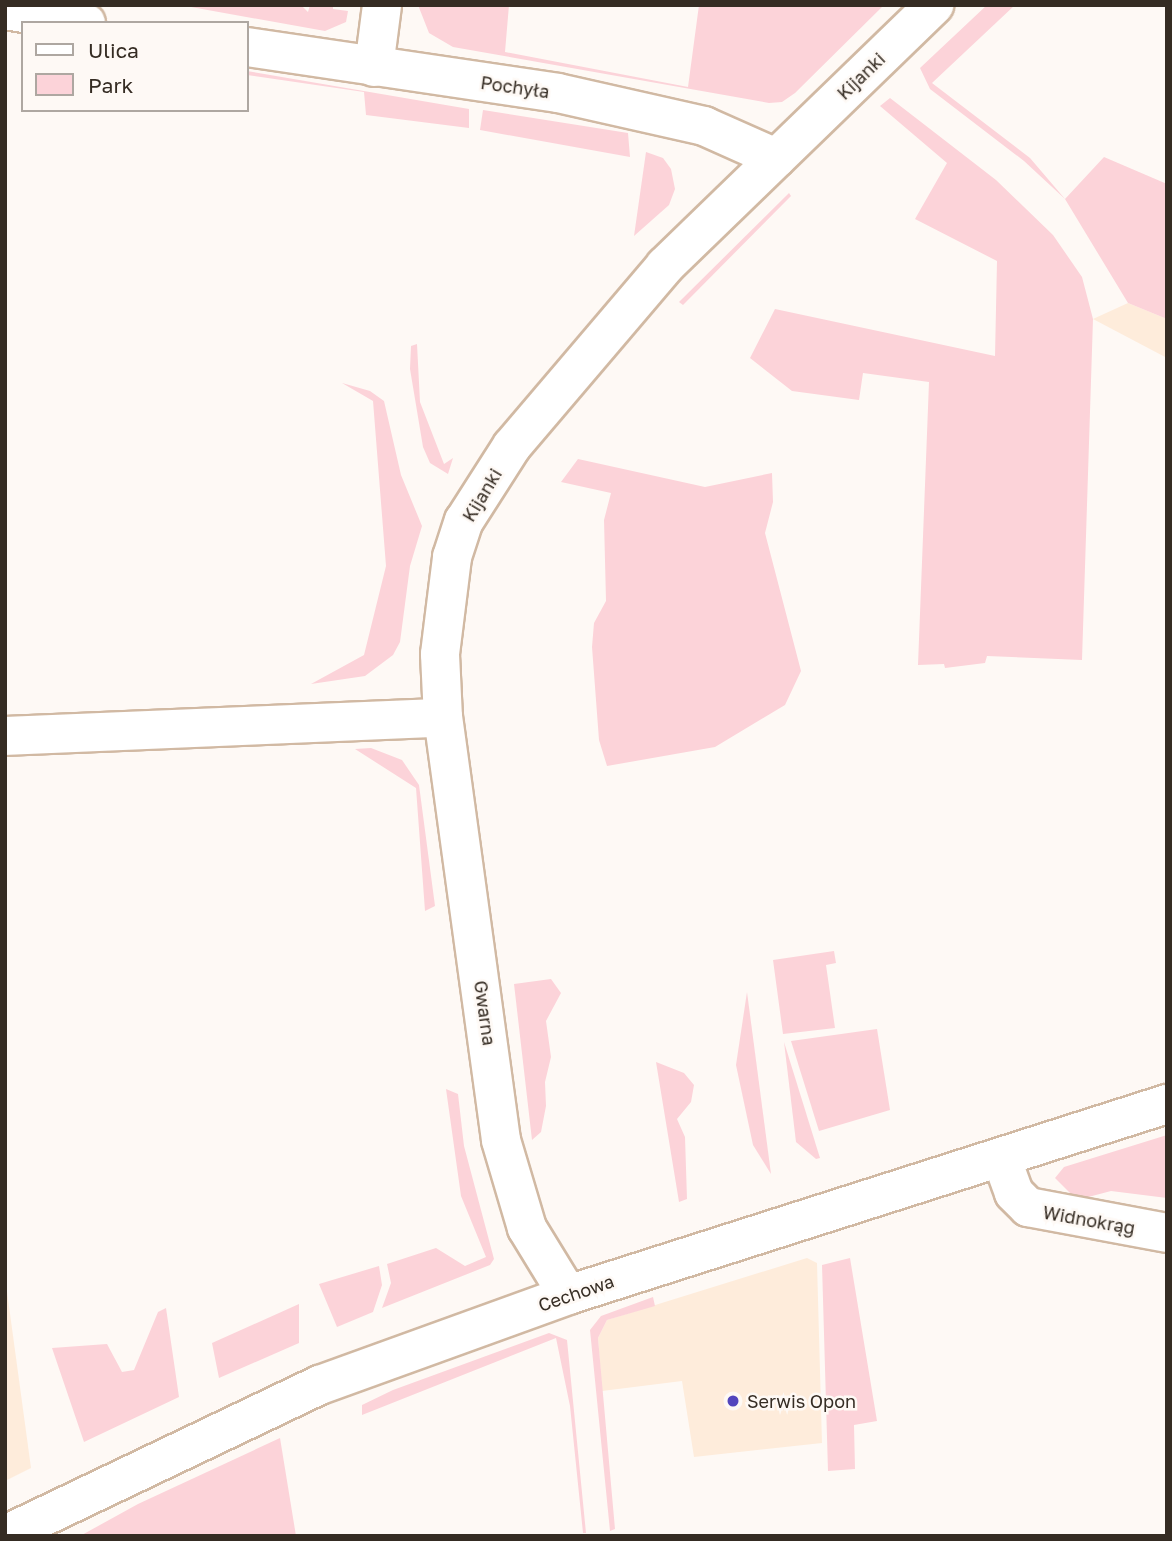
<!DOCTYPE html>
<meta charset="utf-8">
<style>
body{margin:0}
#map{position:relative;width:1172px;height:1541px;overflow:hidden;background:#fef9f5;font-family:"Golos Text",sans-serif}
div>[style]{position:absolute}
.built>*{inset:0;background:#feecdb}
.green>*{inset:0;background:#fcd3d9}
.roads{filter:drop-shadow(2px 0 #d1b9a3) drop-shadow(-2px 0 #d1b9a3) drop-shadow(0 2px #d1b9a3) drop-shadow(0 -2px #d1b9a3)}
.minor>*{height:38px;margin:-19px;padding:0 19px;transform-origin:19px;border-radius:19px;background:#fff}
.dots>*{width:19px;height:19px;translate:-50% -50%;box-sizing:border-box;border:4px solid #fef9f5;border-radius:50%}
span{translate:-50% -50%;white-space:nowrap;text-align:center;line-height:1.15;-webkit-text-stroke:5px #fef9f5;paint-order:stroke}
.street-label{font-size:18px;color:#352c23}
.poi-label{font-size:18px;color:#352c23}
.left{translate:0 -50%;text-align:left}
.frame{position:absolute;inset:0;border:7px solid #352c23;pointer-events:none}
.legend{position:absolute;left:21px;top:21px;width:228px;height:91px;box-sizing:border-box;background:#fef9f5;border:2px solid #aea7a1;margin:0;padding:9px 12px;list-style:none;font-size:21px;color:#352c23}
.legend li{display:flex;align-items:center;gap:14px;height:35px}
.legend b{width:35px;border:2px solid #aea7a1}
</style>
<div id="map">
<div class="built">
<div style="clip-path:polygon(1128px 303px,1167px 319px,1167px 358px,1093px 319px)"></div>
<div style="clip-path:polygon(807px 1258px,817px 1263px,822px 1443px,694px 1457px,682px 1381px,602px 1391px,598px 1338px,607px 1320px)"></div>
<div style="clip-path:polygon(5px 1277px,31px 1468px,5px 1481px)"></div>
</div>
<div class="green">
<div style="clip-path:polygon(180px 5px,301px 5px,308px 12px,310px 5px,333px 5px,333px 9px,348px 11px,346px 22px,325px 31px)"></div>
<div style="clip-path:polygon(418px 5px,509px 5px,505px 52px,688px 87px,699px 5px,884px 5px,795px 93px,782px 102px,769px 103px,453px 47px,429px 33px)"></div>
<div style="clip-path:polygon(987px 5px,1015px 5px,932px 83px,1030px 158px,1065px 199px,1104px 157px,1167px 184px,1167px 319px,1128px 303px,1065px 199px,1024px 161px,930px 89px,920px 68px)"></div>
<div style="clip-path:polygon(247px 71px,469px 109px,469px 128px,366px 115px,364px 92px,247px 75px)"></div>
<div style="clip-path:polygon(890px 98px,996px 180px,1053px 235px,1082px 277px,1093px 319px,1082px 660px,987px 656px,985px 663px,945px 668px,944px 664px,918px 665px,929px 382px,863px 373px,859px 400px,792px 391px,750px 358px,775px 309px,995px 356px,997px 261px,915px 219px,947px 163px,880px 106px)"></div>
<div style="clip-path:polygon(483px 110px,628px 133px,630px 157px,480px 130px)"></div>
<div style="clip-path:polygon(646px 152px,663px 158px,671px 169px,675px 189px,669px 205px,634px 236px)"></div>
<div style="clip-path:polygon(789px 193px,791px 196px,683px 305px,679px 302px)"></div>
<div style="clip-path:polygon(417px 344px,420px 402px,444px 464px,453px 458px,448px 474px,430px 463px,423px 447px,410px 369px,411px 346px)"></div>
<div style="clip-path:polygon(342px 383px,370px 391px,384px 401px,401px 475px,422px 526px,410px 566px,400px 642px,393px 655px,365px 676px,311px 684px,364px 655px,386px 566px,373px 401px)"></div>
<div style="clip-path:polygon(578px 459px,705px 487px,772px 473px,773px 502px,765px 533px,801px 671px,785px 705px,715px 747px,607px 766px,599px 740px,592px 647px,594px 623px,606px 601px,604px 520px,611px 493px,561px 482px)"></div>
<div style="clip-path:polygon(371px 748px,402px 760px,419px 785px,435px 906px,425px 911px,416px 788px,355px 749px)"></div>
<div style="clip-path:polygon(834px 951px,836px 963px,826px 965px,835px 1028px,783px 1034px,773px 960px)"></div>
<div style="clip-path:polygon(551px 979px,561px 993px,546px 1021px,551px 1057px,545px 1082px,546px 1106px,541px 1132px,532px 1140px,514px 984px)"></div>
<div style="clip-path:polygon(747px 992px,771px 1174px,753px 1145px,736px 1065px)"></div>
<div style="clip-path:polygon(877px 1029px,890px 1110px,819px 1131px,791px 1041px)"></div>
<div style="clip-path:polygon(784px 1042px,820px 1158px,816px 1159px,796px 1142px)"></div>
<div style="clip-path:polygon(656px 1062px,684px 1073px,694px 1085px,691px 1102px,677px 1119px,685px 1137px,687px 1199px,679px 1202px)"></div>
<div style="clip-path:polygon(446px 1089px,458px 1094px,464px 1146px,494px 1259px,490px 1265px,382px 1308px,391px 1283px,387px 1264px,436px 1248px,465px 1266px,486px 1257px,461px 1196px)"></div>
<div style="clip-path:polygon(1167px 1135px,1167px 1198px,1111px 1191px,1077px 1200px,1055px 1178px,1064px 1167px)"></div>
<div style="clip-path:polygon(850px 1258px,877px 1421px,854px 1425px,855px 1469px,828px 1471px,822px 1265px)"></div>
<div style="clip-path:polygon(379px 1266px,382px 1285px,373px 1312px,337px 1327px,319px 1284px)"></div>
<div style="clip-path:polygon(653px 1297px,655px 1306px,607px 1320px,598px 1338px,615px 1529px,610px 1531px,590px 1330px,601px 1316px)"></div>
<div style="clip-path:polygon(299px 1304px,299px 1343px,219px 1378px,212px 1343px)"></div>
<div style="clip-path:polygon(166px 1308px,179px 1397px,84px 1442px,52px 1348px,107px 1344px,122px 1372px,134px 1370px,158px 1312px)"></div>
<div style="clip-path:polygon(549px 1333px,567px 1340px,586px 1533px,583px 1533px,570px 1406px,556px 1338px,362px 1415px,362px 1405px,393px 1390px)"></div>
<div style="clip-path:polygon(280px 1438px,296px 1536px,80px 1536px,138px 1504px)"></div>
</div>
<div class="roads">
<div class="minor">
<div style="left:5px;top:10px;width:82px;rotate:9.1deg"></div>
<div style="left:247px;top:47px;width:314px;rotate:8.4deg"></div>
<div style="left:558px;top:93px;width:150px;rotate:12.7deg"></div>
<div style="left:704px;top:126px;width:79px;rotate:24deg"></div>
<div style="left:374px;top:67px;width:63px;rotate:-82.6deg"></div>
<div style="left:5px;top:736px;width:438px;rotate:-2.4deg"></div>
<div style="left:1001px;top:1157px;width:38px;rotate:70deg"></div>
<div style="left:1014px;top:1193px;width:20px;rotate:45deg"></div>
<div style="left:1028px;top:1207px;width:141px;rotate:10.6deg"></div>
<div style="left:568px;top:1295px;width:79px;rotate:-121.5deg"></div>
<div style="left:527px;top:1228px;width:92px;rotate:-106.5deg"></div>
<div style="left:501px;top:1140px;width:426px;rotate:-97.8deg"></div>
<div style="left:443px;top:718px;width:64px;rotate:-92.7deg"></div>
<div style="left:440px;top:654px;width:98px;rotate:-82.9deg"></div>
<div style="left:452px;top:557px;width:38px;rotate:-72deg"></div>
<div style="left:464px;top:521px;width:89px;rotate:-57.4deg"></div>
<div style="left:512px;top:446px;width:236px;rotate:-49.6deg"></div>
<div style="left:665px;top:266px;width:375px;rotate:-44.1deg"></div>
<div style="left:5px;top:1535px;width:349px;rotate:-25.5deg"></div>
<div style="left:320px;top:1385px;width:264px;rotate:-19.9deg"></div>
<div style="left:568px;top:1295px;width:629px;rotate:-17.69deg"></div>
</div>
</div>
<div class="dots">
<div style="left:733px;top:1401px;background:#5245bd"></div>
</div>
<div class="street-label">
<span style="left:861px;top:76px;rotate:-44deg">Kijanki</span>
<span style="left:515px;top:87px;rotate:8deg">Pochyła</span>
<span style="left:482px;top:495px;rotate:-59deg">Kijanki</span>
<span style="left:485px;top:1013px;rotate:82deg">Gwarna</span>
<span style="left:1089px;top:1220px;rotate:10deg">Widnokrąg</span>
<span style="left:576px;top:1293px;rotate:-19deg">Cechowa</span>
</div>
<div class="poi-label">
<span class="left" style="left:747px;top:1401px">Serwis Opon</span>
</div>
<div class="frame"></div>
<ul class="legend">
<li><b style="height:9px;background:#fff"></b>Ulica</li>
<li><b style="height:19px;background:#fcd3d9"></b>Park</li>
</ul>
</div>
